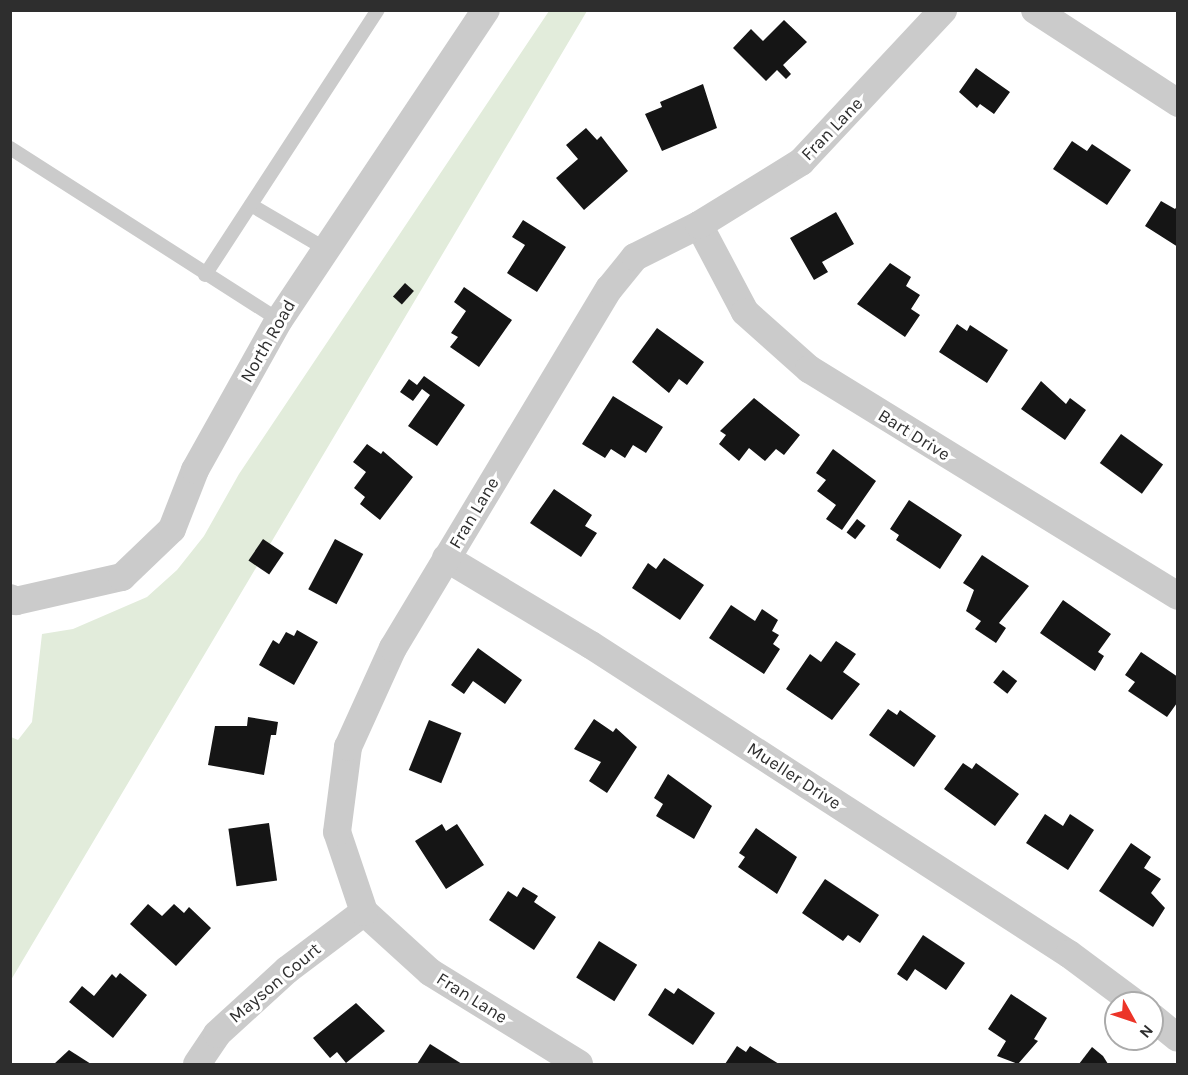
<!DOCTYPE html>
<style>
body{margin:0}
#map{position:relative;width:1188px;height:1075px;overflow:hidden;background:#fff;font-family:Karla,sans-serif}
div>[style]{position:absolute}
.green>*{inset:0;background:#e2ecdb}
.building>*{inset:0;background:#151515;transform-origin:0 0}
.service>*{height:14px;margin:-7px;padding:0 7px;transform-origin:7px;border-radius:7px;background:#cbcbcb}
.minor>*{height:28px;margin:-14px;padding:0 14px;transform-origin:14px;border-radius:14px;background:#cbcbcb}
span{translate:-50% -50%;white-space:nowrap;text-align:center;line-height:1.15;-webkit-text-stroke:6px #fff;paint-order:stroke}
.street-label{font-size:18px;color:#2e2e2e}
.frame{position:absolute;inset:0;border:12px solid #2e2e2e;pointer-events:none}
.north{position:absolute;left:1104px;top:991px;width:60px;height:60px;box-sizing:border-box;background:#fff;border:2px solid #ababab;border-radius:50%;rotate:130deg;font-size:16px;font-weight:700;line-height:24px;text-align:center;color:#2e2e2e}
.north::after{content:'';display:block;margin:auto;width:21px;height:27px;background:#ec3428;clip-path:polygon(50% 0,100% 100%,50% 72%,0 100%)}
</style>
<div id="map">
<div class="green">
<div style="clip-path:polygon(549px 11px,587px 11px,11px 980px,11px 737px,18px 740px,32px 722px,42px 634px,73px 629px,147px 597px,177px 570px,204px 536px,239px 474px)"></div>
</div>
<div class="building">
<div style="clip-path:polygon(784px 20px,807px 42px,783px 65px,791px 74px,786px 79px,777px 70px,766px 81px,733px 48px,751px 29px,763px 41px)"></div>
<div style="clip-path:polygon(976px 68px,1010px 92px,994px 114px,980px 104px,977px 108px,959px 92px)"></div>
<div style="clip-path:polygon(703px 84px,717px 128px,662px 151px,645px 114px,662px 107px,660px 102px)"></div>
<div style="clip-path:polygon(586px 128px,597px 140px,601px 136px,628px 171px,584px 210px,556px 178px,578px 159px,566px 145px)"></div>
<div style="clip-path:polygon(1072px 141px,1087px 151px,1092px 144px,1131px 170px,1107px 205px,1053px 169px)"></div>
<div style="clip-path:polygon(1161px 201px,1175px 209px,1178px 205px,1178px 247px,1145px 226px)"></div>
<div style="clip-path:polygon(836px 212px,854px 244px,822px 262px,828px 272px,814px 280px,790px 238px)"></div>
<div style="clip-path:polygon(523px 220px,566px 247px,537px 292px,507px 273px,525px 245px,512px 237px)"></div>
<div style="clip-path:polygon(890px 263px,911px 277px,906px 286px,920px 295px,911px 309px,920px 315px,905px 337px,857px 304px)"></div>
<div style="left:405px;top:283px;width:12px;height:18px;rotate:42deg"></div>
<div style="clip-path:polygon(464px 287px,512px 320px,479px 367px,450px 347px,458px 337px,451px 333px,466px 311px,454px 302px)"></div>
<div style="clip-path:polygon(957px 324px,967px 331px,970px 325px,1008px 350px,987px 383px,939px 352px)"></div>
<div style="clip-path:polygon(657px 328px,704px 362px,687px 385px,679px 379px,669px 393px,632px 362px)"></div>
<div style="clip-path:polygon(424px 376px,465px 405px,437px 446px,408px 426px,430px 395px,422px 389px,413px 401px,400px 392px,409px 379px,417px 385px)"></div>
<div style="clip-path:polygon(1041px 381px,1066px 404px,1070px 398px,1086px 410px,1065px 440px,1021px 409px)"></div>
<div style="clip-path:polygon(613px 396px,663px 427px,646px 453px,633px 445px,625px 458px,611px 449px,605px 458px,582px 444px)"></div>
<div style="clip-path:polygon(754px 398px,800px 435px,784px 455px,776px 449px,765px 461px,749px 448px,739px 461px,719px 444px,726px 435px,720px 431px)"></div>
<div style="left:1121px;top:434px;width:52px;height:36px;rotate:36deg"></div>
<div style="clip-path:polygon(367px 444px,381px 454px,383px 451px,413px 477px,380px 520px,360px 504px,365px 497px,354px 488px,366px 472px,353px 462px)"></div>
<div style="clip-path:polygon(833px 449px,876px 481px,842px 530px,826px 519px,836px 505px,817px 491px,826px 480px,816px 473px)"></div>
<div style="clip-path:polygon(554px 489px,592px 515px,585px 526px,597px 533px,581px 557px,530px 523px)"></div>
<div style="clip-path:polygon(909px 500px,962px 535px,940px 569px,896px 540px,899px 535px,890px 529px)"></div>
<div style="left:857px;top:519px;width:11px;height:17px;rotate:38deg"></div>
<div style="left:263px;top:539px;width:25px;height:26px;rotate:34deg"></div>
<div style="left:335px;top:539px;width:32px;height:57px;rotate:28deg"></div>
<div style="clip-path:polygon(982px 555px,1029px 586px,999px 623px,1006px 628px,996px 643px,975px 629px,981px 621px,966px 611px,974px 590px,963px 583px)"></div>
<div style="clip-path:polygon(664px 558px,704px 585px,680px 620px,632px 588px,648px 563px,656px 569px)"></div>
<div style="clip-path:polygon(1063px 600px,1111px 634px,1098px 652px,1104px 656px,1095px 671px,1040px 633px)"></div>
<div style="clip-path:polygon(731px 605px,755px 621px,762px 609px,778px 620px,772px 631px,779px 635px,773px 644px,780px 649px,764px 674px,709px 638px)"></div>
<div style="clip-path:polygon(297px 630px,318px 642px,294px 685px,259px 665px,273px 640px,279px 644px,286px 632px,294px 636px)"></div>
<div style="clip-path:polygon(836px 641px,856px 654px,843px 672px,860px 684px,832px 720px,786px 689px,810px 654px,821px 662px)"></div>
<div style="clip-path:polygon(478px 648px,522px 680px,505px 704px,473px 681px,464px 694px,451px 685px)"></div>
<div style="clip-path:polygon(1141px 652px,1178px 677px,1177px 703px,1167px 717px,1128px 691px,1135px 682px,1125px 675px)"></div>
<div style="left:1003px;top:670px;width:18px;height:16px;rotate:38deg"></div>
<div style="clip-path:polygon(888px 709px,897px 715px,900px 710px,936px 736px,914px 767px,869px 735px)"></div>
<div style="clip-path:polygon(248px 717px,278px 722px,276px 735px,271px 735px,264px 775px,208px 765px,215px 726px,247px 726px)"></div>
<div style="clip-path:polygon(594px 719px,613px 732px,616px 728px,637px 747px,607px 793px,589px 781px,601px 762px,574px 749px)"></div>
<div style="left:429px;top:720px;width:35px;height:54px;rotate:22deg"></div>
<div style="clip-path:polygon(963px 763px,972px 769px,976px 763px,1019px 794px,995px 826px,944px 789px)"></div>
<div style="clip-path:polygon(668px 774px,712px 806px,694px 839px,656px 816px,663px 804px,654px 798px)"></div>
<div style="clip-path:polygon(1045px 814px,1063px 826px,1070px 814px,1094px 830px,1068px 870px,1026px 843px)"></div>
<div style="left:269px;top:823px;width:58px;height:41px;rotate:82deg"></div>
<div style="clip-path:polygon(442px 824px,446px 831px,457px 824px,484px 865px,446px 889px,415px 841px)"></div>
<div style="clip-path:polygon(756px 828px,797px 857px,777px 894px,738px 867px,745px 857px,739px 853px)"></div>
<div style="clip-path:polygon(1131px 843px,1151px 857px,1144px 868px,1161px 879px,1151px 893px,1165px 908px,1153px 927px,1099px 891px)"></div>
<div style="clip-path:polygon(825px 879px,879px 915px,860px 943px,848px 935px,843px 941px,802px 913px)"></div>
<div style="clip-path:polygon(523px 887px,538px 896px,534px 902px,556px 917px,534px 950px,489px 920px,508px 891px,517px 897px)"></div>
<div style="clip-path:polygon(148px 904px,162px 916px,174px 904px,184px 913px,189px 907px,211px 928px,176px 966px,130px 924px)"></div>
<div style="clip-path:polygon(923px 935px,965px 963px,946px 990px,915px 969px,907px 981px,897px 974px)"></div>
<div style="left:599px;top:941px;width:45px;height:43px;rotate:32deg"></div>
<div style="clip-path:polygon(120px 973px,147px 995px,113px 1038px,69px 1002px,82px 986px,94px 996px,112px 974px,116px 978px)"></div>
<div style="clip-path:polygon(665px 988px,674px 994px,678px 988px,715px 1013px,693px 1045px,648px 1015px)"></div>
<div style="clip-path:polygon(1011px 994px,1047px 1018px,1034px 1039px,1038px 1041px,1018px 1064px,997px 1056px,1006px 1041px,988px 1029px)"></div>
<div style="clip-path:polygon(356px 1003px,385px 1031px,346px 1063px,337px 1052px,330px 1058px,313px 1038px)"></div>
<div style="clip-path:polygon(430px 1044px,462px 1064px,417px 1064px)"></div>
<div style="clip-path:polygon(737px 1046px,746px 1052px,750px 1046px,779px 1064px,725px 1064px)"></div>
<div style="clip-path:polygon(1092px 1047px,1103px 1056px,1108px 1064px,1079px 1064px)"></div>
<div style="clip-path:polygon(69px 1050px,91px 1064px,54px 1064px)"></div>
</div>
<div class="service">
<div style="left:10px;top:148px;width:319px;rotate:32.6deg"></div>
<div style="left:251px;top:205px;width:85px;rotate:30.5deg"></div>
<div style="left:205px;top:275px;width:316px;rotate:-56.9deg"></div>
</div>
<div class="minor">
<div style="left:1035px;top:10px;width:171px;rotate:33deg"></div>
<div style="left:699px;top:225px;width:98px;rotate:62.1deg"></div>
<div style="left:745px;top:312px;width:86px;rotate:41.7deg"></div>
<div style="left:809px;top:369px;width:433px;rotate:31.6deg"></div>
<div style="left:446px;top:558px;width:169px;rotate:31deg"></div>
<div style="left:591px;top:645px;width:569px;rotate:32.88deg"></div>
<div style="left:1069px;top:954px;width:82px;rotate:36.6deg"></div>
<div style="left:10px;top:598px;width:7px;rotate:27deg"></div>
<div style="left:16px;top:601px;width:109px;rotate:-12.8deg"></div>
<div style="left:122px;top:577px;width:69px;rotate:-43.8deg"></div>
<div style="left:172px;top:529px;width:63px;rotate:-68.7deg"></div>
<div style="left:195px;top:470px;width:172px;rotate:-60.8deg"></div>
<div style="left:279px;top:320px;width:373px;rotate:-56.3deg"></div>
<div style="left:1152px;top:1017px;width:33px;rotate:39deg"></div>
<div style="left:197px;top:1064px;width:36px;rotate:-56deg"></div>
<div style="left:217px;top:1034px;width:95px;rotate:-42.4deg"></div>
<div style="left:287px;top:970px;width:96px;rotate:-37deg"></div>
<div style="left:579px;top:1064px;width:175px;rotate:-148.3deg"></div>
<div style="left:430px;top:972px;width:89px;rotate:-137.7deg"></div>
<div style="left:364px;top:912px;width:84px;rotate:-108.6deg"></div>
<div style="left:337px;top:832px;width:86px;rotate:-82.6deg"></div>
<div style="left:348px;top:747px;width:109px;rotate:-65.6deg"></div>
<div style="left:393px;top:648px;width:419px;rotate:-59deg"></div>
<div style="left:609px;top:289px;width:41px;rotate:-50.9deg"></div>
<div style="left:635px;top:257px;width:72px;rotate:-26.6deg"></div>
<div style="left:699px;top:225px;width:120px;rotate:-31.7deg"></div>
<div style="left:801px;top:162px;width:208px;rotate:-46.9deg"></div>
</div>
<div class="street-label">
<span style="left:832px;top:129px;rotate:-46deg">Fran Lane</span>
<span style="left:268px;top:341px;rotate:-60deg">North Road</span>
<span style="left:914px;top:435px;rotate:32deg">Bart Drive</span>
<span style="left:474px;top:513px;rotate:-59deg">Fran Lane</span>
<span style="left:794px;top:776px;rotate:33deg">Mueller Drive</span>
<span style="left:275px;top:983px;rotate:-40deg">Mayson Court</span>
<span style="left:472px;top:998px;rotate:32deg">Fran Lane</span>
</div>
<div class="frame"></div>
<div class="north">N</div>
</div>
